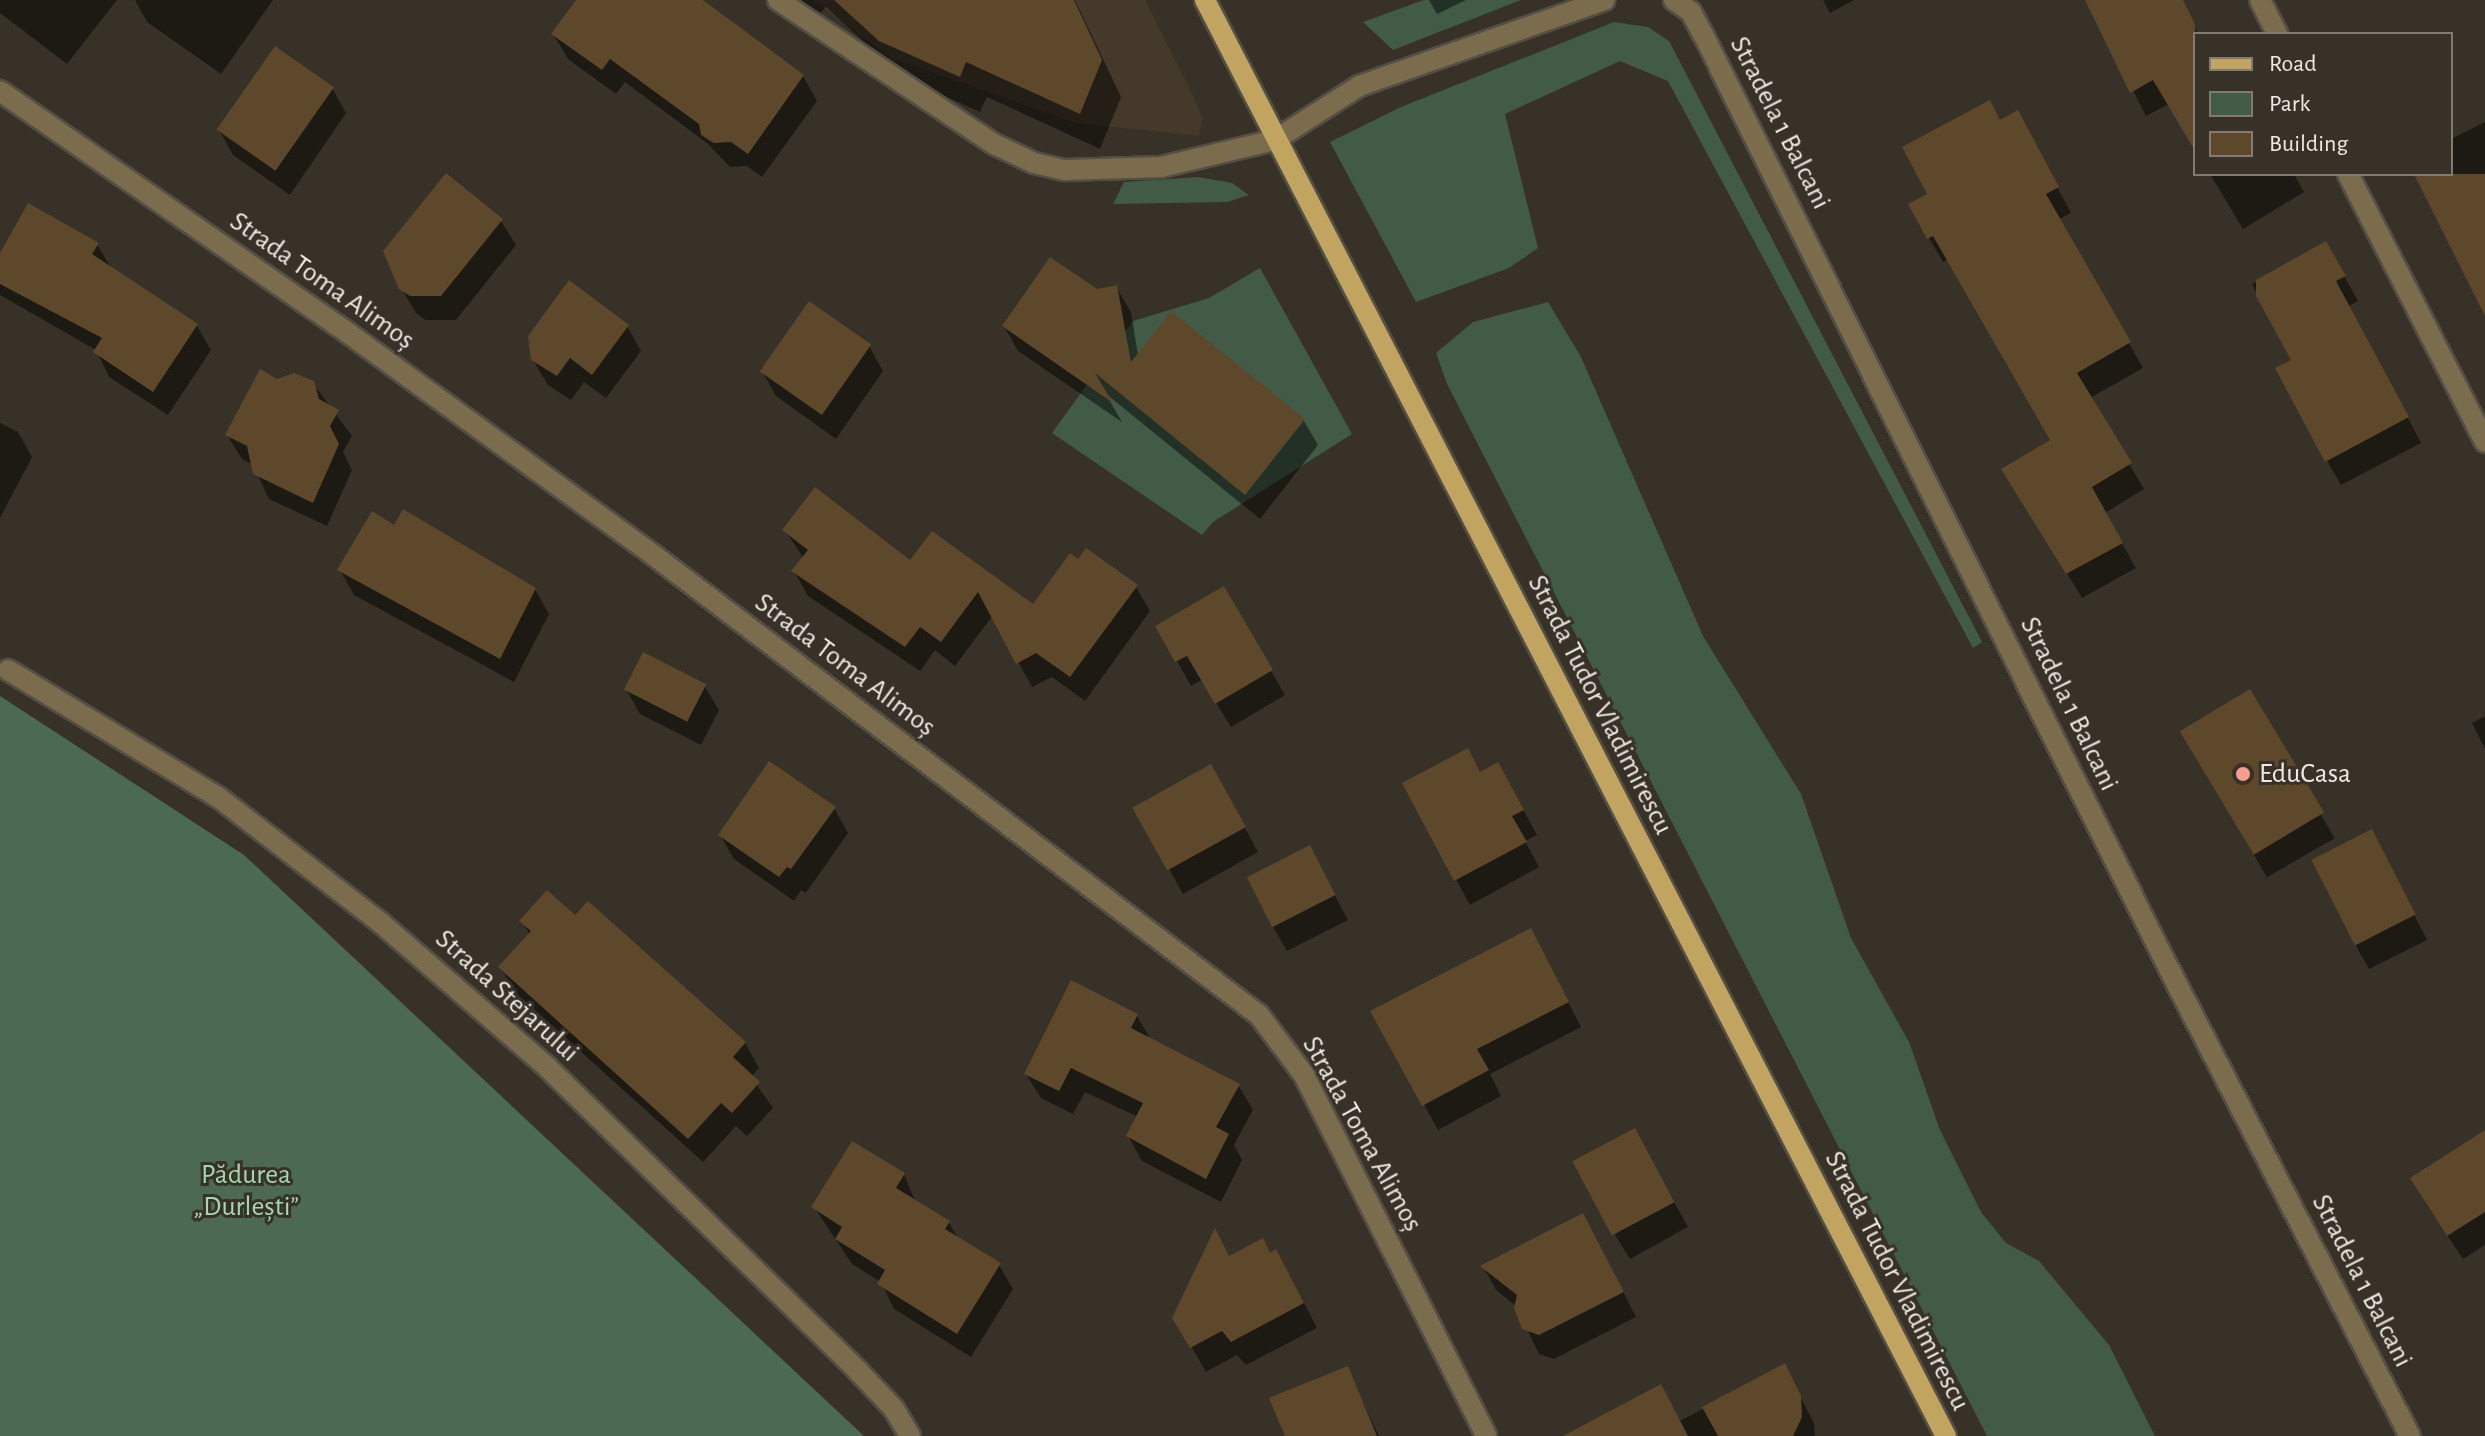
<!DOCTYPE html>
<meta charset="utf-8">
<style>
body{margin:0}
#map{position:relative;width:2485px;height:1436px;overflow:hidden;background:#383127;font-family:"Alegreya Sans",sans-serif}
div>[style]{position:absolute}
.built>*{inset:0;background:#44392a}
.green>*{inset:0;background:#415b47}
.forest>*{inset:0;background:#4c6a53}
.shadow>*{inset:0;background:#0007;transform-origin:0 0}
.building>*{inset:0;background:#5d482c;transform-origin:0 0}
.roads{filter:drop-shadow(2px 0 #554e45) drop-shadow(-2px 0 #554e45) drop-shadow(0 2px #554e45) drop-shadow(0 -2px #554e45)}
.street>*{height:20px;margin:-10px;padding:0 10px;transform-origin:10px;border-radius:10px;background:#7a6c4c}
.primary>*{height:20px;margin:-10px;padding:0 10px;transform-origin:10px;border-radius:10px;background:#c0a45f}
.dots>*{width:22px;height:22px;translate:-50% -50%;box-sizing:border-box;border:4px solid #383127;border-radius:50%}
span{translate:-50% -50%;white-space:nowrap;text-align:center;line-height:1.15;-webkit-text-stroke:6px #383127;paint-order:stroke}
.street-label{font-size:28px;color:#eee9e3}
.poi-label{font-size:28px;color:#eee9e3}
.left{translate:0 -50%;text-align:left}
.park-label{font-size:28px;color:#a2d8ae}
.legend{position:absolute;left:2193px;top:32px;width:260px;height:144px;box-sizing:border-box;background:#383127;border:2px solid #817b72;margin:0;padding:10px 14px;list-style:none;font-size:24px;color:#eee9e3}
.legend li{display:flex;align-items:center;gap:16px;height:40px}
.legend b{width:40px;border:2px solid #817b72}
</style>
<div id="map">
<div class="built">
<div style="clip-path:polygon(813px 0,1145px 0,1190px 89px,1202px 118px,1199px 136px,1076px 123px,891px 58px)"></div>
</div>
<div class="green">
<div style="clip-path:polygon(1424px 0,1521px 0,1393px 50px,1363px 22px)"></div>
<div style="clip-path:polygon(1614px 22px,1648px 27px,1669px 41px,1982px 642px,1973px 648px,1668px 81px,1620px 61px,1505px 114px,1538px 248px,1509px 268px,1416px 302px,1330px 142px,1401px 107px)"></div>
<div style="clip-path:polygon(1198px 177px,1232px 183px,1249px 195px,1227px 202px,1113px 204px,1124px 182px)"></div>
<div style="clip-path:polygon(1260px 268px,1352px 434px,1213px 522px,1202px 535px,1052px 433px,1133px 321px,1209px 298px)"></div>
<div style="clip-path:polygon(1548px 302px,1581px 357px,1703px 636px,1801px 794px,1851px 938px,1909px 1042px,1940px 1130px,1981px 1212px,2006px 1243px,2039px 1261px,2109px 1345px,2155px 1436px,1987px 1436px,1447px 384px,1436px 353px,1473px 322px)"></div>
</div>
<div class="forest">
<div style="clip-path:polygon(0 696px,244px 855px,864px 1436px,0 1436px)"></div>
</div>
<div class="shadow">
<div style="clip-path:polygon(0 0,117px 0,67px 64px,0 13px)"></div>
<div style="clip-path:polygon(135px 0,273px 0,221px 74px,147px 22px)"></div>
<div style="clip-path:polygon(578px 0,699px 0,803px 76px,817px 101px,762px 177px,747px 166px,730px 167px,708px 144px,625px 82px,616px 94px,568px 59px,553px 34px)"></div>
<div style="clip-path:polygon(798px 0,1075px 0,1121px 97px,1100px 149px,987px 97px,980px 112px,902px 77px,826px 7px,816px 17px)"></div>
<div style="clip-path:polygon(1429px 0,1466px 0,1437px 14px)"></div>
<div style="clip-path:polygon(1823px 0,1854px 0,1830px 13px)"></div>
<div style="clip-path:polygon(2087px 0,2181px 0,2198px 34px,2195px 148px,2169px 104px,2146px 116px)"></div>
<div style="clip-path:polygon(332px 88px,346px 113px,290px 195px,233px 155px,219px 130px)"></div>
<div style="clip-path:polygon(2000px 122px,2031px 138px,2071px 213px,2059px 219px,2143px 368px,2090px 398px,2144px 489px,2105px 513px,2136px 568px,2082px 598px,2018px 494px,2052px 440px,1949px 259px,1943px 262px,1929px 238px,1930px 194px)"></div>
<div style="clip-path:polygon(2485px 122px,2485px 289px,2416px 174px,2451px 174px,2451px 139px)"></div>
<div style="clip-path:polygon(2210px 174px,2294px 174px,2304px 192px,2243px 229px)"></div>
<div style="clip-path:polygon(501px 221px,516px 245px,456px 320px,425px 320px,416px 313px,401px 288px)"></div>
<div style="clip-path:polygon(2326px 243px,2358px 301px,2349px 306px,2421px 443px,2341px 485px,2327px 461px,2293px 361px,2252px 284px)"></div>
<div style="clip-path:polygon(97px 244px,112px 270px,197px 326px,211px 350px,168px 415px,109px 377px,96px 350px,0 295px,0 257px)"></div>
<div style="clip-path:polygon(1116px 287px,1131px 312px,1138px 356px,1172px 314px,1304px 421px,1318px 445px,1260px 519px,1105px 393px,1122px 422px,1018px 351px,1004px 326px)"></div>
<div style="clip-path:polygon(627px 326px,641px 351px,606px 398px,584px 382px,571px 400px,548px 385px,533px 360px)"></div>
<div style="clip-path:polygon(869px 346px,883px 371px,836px 439px,776px 396px,762px 371px)"></div>
<div style="clip-path:polygon(277px 381px,312px 382px,352px 436px,343px 452px,352px 470px,327px 526px,269px 499px,253px 465px,242px 459px,227px 435px)"></div>
<div style="clip-path:polygon(0 423px,18px 432px,32px 457px,0 518px)"></div>
<div style="clip-path:polygon(395px 527px,535px 589px,549px 614px,514px 682px,354px 595px,340px 570px)"></div>
<div style="clip-path:polygon(785px 530px,1034px 607px,1136px 587px,1150px 611px,1085px 701px,1052px 677px,1032px 687px,993px 615px,955px 666px,935px 650px,920px 671px,808px 596px,794px 571px,804px 559px)"></div>
<div style="clip-path:polygon(1223px 589px,1285px 695px,1231px 727px,1202px 680px,1191px 686px,1158px 627px)"></div>
<div style="clip-path:polygon(704px 685px,719px 710px,701px 745px,640px 714px,626px 689px)"></div>
<div style="left:2250px;top:692px;width:169px;height:78px;rotate:60deg"></div>
<div style="clip-path:polygon(2485px 716px,2485px 749px,2472px 723px)"></div>
<div style="clip-path:polygon(1480px 774px,1512px 789px,1537px 835px,1525px 841px,1539px 867px,1470px 905px,1404px 784px)"></div>
<div style="clip-path:polygon(1225px 791px,1258px 852px,1183px 894px,1135px 808px)"></div>
<div style="clip-path:polygon(834px 808px,848px 833px,806px 893px,801px 890px,794px 901px,734px 859px,720px 835px)"></div>
<div style="clip-path:polygon(2385px 857px,2427px 940px,2369px 969px,2355px 944px)"></div>
<div style="clip-path:polygon(1323px 873px,1348px 920px,1287px 951px,1273px 927px)"></div>
<div style="clip-path:polygon(575px 918px,745px 1043px,759px 1068px,751px 1077px,773px 1108px,747px 1136px,736px 1126px,703px 1162px,515px 992px,501px 968px,530px 935px,522px 921px)"></div>
<div style="clip-path:polygon(1544px 955px,1581px 1027px,1490px 1074px,1501px 1096px,1438px 1130px,1373px 1012px)"></div>
<div style="clip-path:polygon(1137px 1016px,1151px 1040px,1238px 1085px,1253px 1110px,1234px 1145px,1242px 1160px,1221px 1202px,1142px 1161px,1128px 1136px,1138px 1117px,1085px 1092px,1073px 1114px,1041px 1098px,1026px 1074px)"></div>
<div style="clip-path:polygon(2485px 1144px,2485px 1245px,2463px 1259px,2426px 1204px)"></div>
<div style="clip-path:polygon(1648px 1155px,1688px 1227px,1630px 1259px,1615px 1235px)"></div>
<div style="clip-path:polygon(904px 1174px,916px 1203px,949px 1223px,959px 1240px,999px 1265px,1013px 1289px,971px 1357px,894px 1309px,881px 1282px,852px 1264px,814px 1207px)"></div>
<div style="clip-path:polygon(1215px 1232px,1230px 1258px,1270px 1255px,1290px 1276px,1317px 1328px,1246px 1365px,1237px 1355px,1206px 1372px,1175px 1318px)"></div>
<div style="clip-path:polygon(1597px 1240px,1636px 1317px,1554px 1359px,1539px 1354px,1516px 1306px,1496px 1290px,1483px 1266px)"></div>
<div style="clip-path:polygon(1784px 1366px,1814px 1423px,1815px 1436px,1592px 1436px,1680px 1421px)"></div>
<div style="clip-path:polygon(1347px 1369px,1379px 1436px,1287px 1436px)"></div>
</div>
<div class="building">
<div style="clip-path:polygon(576px 0,703px 0,804px 75px,748px 154px,731px 142px,714px 143px,701px 135px,699px 124px,610px 59px,602px 70px,551px 34px)"></div>
<div style="clip-path:polygon(834px 0,1074px 0,1102px 60px,1080px 114px,966px 62px,960px 77px,879px 41px)"></div>
<div style="clip-path:polygon(2085px 0,2183px 0,2195px 24px,2195px 151px,2153px 80px,2130px 93px)"></div>
<div style="left:275px;top:46px;width:72px;height:102px;rotate:35deg"></div>
<div style="clip-path:polygon(1990px 100px,2000px 120px,2018px 110px,2059px 187px,2046px 194px,2131px 342px,2077px 373px,2132px 463px,2092px 487px,2123px 543px,2066px 574px,2001px 469px,2050px 440px,1933px 236px,1927px 239px,1908px 204px,1927px 194px,1902px 147px)"></div>
<div style="clip-path:polygon(446px 173px,503px 219px,441px 296px,410px 296px,399px 289px,383px 251px)"></div>
<div style="clip-path:polygon(2414px 174px,2485px 174px,2485px 316px)"></div>
<div style="clip-path:polygon(28px 203px,99px 243px,92px 254px,198px 324px,153px 392px,93px 352px,102px 338px,0 284px,0 253px)"></div>
<div style="clip-path:polygon(2326px 241px,2346px 276px,2336px 281px,2409px 417px,2325px 462px,2275px 368px,2291px 360px,2256px 296px,2256px 280px)"></div>
<div style="clip-path:polygon(1050px 257px,1097px 289px,1117px 285px,1131px 362px,1171px 311px,1305px 419px,1245px 495px,1095px 373px,1113px 403px,1002px 326px)"></div>
<div style="clip-path:polygon(569px 280px,629px 325px,592px 375px,570px 358px,557px 376px,531px 360px,528px 336px)"></div>
<div style="left:809px;top:301px;width:76px;height:86px;rotate:35deg"></div>
<div style="clip-path:polygon(260px 369px,277px 379px,294px 373px,314px 381px,319px 399px,339px 410px,330px 426px,339px 444px,313px 503px,253px 474px,247px 446px,225px 435px)"></div>
<div style="clip-path:polygon(815px 487px,910px 560px,932px 531px,1033px 604px,1070px 553px,1078px 559px,1086px 548px,1138px 585px,1070px 677px,1036px 653px,1016px 664px,978px 592px,941px 642px,920px 627px,905px 647px,791px 571px,808px 550px,782px 530px)"></div>
<div style="clip-path:polygon(403px 509px,536px 588px,500px 659px,337px 570px,372px 511px,394px 525px)"></div>
<div style="clip-path:polygon(1224px 586px,1273px 670px,1215px 704px,1187px 656px,1175px 662px,1155px 626px)"></div>
<div style="left:643px;top:652px;width:71px;height:42px;rotate:27deg"></div>
<div style="left:2250px;top:689px;width:144px;height:82px;rotate:59deg"></div>
<div style="clip-path:polygon(1468px 748px,1480px 772px,1498px 762px,1524px 810px,1512px 816px,1527px 842px,1454px 881px,1402px 783px)"></div>
<div style="clip-path:polygon(769px 761px,836px 807px,791px 869px,787px 867px,779px 877px,718px 835px)"></div>
<div style="left:1211px;top:764px;width:72px;height:90px;rotate:61deg"></div>
<div style="left:2372px;top:829px;width:96px;height:68px;rotate:63deg"></div>
<div style="left:1310px;top:845px;width:56px;height:71px;rotate:63deg"></div>
<div style="clip-path:polygon(547px 890px,575px 915px,588px 901px,746px 1042px,733px 1057px,760px 1082px,732px 1113px,721px 1103px,688px 1139px,498px 967px,531px 931px,519px 921px)"></div>
<div style="clip-path:polygon(1531px 928px,1569px 1002px,1477px 1049px,1489px 1070px,1422px 1106px,1370px 1011px)"></div>
<div style="clip-path:polygon(1071px 980px,1138px 1014px,1131px 1028px,1240px 1084px,1216px 1127px,1229px 1134px,1206px 1179px,1126px 1136px,1143px 1103px,1071px 1068px,1059px 1091px,1024px 1074px)"></div>
<div style="left:1635px;top:1128px;width:84px;height:71px;rotate:62deg"></div>
<div style="clip-path:polygon(2485px 1130px,2485px 1212px,2447px 1236px,2410px 1178px)"></div>
<div style="clip-path:polygon(852px 1141px,905px 1173px,896px 1188px,950px 1221px,945px 1229px,1001px 1263px,957px 1334px,877px 1284px,885px 1270px,835px 1239px,842px 1227px,811px 1207px)"></div>
<div style="clip-path:polygon(1583px 1213px,1624px 1292px,1539px 1335px,1522px 1329px,1514px 1308px,1517px 1295px,1480px 1266px)"></div>
<div style="clip-path:polygon(1215px 1228px,1229px 1256px,1263px 1238px,1270px 1253px,1276px 1249px,1304px 1303px,1231px 1342px,1222px 1331px,1190px 1348px,1172px 1318px)"></div>
<div style="clip-path:polygon(1785px 1363px,1801px 1396px,1802px 1417px,1793px 1436px,1718px 1436px,1702px 1407px)"></div>
<div style="clip-path:polygon(1348px 1366px,1377px 1436px,1285px 1436px,1269px 1398px)"></div>
<div style="clip-path:polygon(1661px 1384px,1688px 1436px,1563px 1436px)"></div>
</div>
<div class="roads">
<div class="street">
<div style="left:778px;top:0;width:260px;rotate:33.7deg"></div>
<div style="left:994px;top:144px;width:44px;rotate:25.4deg"></div>
<div style="left:1034px;top:163px;width:32px;rotate:13deg"></div>
<div style="left:1065px;top:170px;width:96px;rotate:-1.8deg"></div>
<div style="left:1161px;top:167px;width:117px;rotate:-13.3deg"></div>
<div style="left:1275px;top:140px;width:100px;rotate:-32.7deg"></div>
<div style="left:1359px;top:86px;width:260px;rotate:-19.3deg"></div>
<div style="left:1674px;top:0;width:21px;rotate:35deg"></div>
<div style="left:1691px;top:12px;width:27px;rotate:62deg"></div>
<div style="left:1704px;top:36px;width:1038px;rotate:63.51deg"></div>
<div style="left:2167px;top:965px;width:530px;rotate:62.71deg"></div>
<div style="left:2260px;top:0;width:38px;rotate:63deg"></div>
<div style="left:0;top:91px;width:410px;rotate:34.8deg"></div>
<div style="left:337px;top:325px;width:394px;rotate:36deg"></div>
<div style="left:656px;top:557px;width:757px;rotate:37.22deg"></div>
<div style="left:1259px;top:1015px;width:75px;rotate:53.1deg"></div>
<div style="left:1304px;top:1075px;width:404px;rotate:63.2deg"></div>
<div style="left:2348px;top:174px;width:301px;rotate:62.9deg"></div>
<div style="left:8px;top:670px;width:245px;rotate:31.2deg"></div>
<div style="left:218px;top:797px;width:206px;rotate:37.7deg"></div>
<div style="left:381px;top:923px;width:220px;rotate:40.9deg"></div>
<div style="left:547px;top:1067px;width:435px;rotate:44.3deg"></div>
<div style="left:858px;top:1371px;width:52px;rotate:46.5deg"></div>
<div style="left:894px;top:1409px;width:31px;rotate:59deg"></div>
</div>
<div class="primary">
<div style="left:1205px;top:0;width:1616px;rotate:62.71deg"></div>
</div>
</div>
<div class="dots">
<div style="left:2243px;top:774px;background:#f59d8e"></div>
</div>
<div class="street-label">
<span style="left:1780px;top:123px;rotate:63deg">Stradela 1 Balcani</span>
<span style="left:322px;top:281px;rotate:35deg">Strada Toma Alimoș</span>
<span style="left:845px;top:665px;rotate:37deg">Strada Toma Alimoș</span>
<span style="left:2069px;top:704px;rotate:64deg">Stradela 1 Balcani</span>
<span style="left:1600px;top:705px;rotate:63deg">Strada Tudor Vladimirescu</span>
<span style="left:507px;top:996px;rotate:42deg">Strada Stejarului</span>
<span style="left:1362px;top:1134px;rotate:61deg">Strada Toma Alimoș</span>
<span style="left:1897px;top:1281px;rotate:63deg">Strada Tudor Vladimirescu</span>
<span style="left:2362px;top:1281px;rotate:63deg">Stradela 1 Balcani</span>
</div>
<div class="poi-label">
<span class="left" style="left:2259px;top:774px">EduCasa</span>
</div>
<div class="park-label">
<span style="left:246px;top:1191px">Pădurea<br>„Durlești”</span>
</div>
<ul class="legend">
<li><b style="height:10px;background:#c0a45f"></b>Road</li>
<li><b style="height:22px;background:#415b47"></b>Park</li>
<li><b style="height:22px;background:#5d482c"></b>Building</li>
</ul>
</div>
